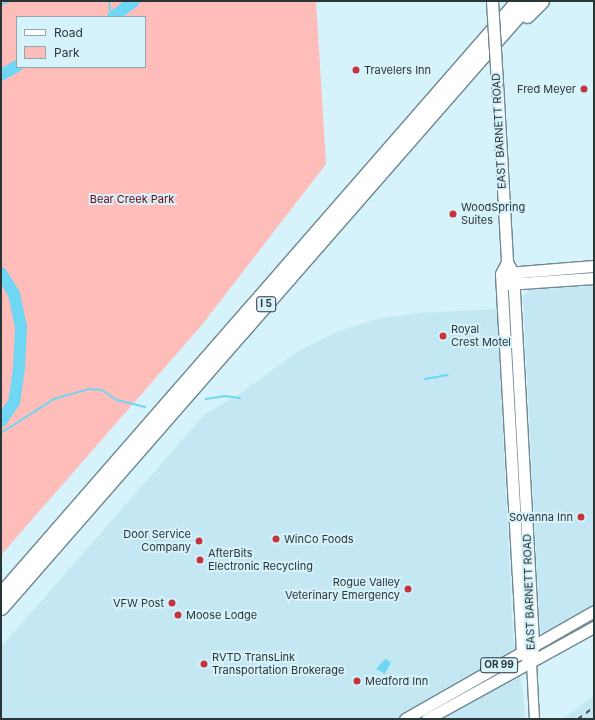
<!DOCTYPE html>
<style>
body{margin:0}
#map{position:relative;width:595px;height:720px;overflow:hidden;background:#d6f2fb;font-family:Inter,sans-serif}
div>[style]{position:absolute}
.built>*{inset:0;background:#c3e8f4}
.green>*{inset:0;background:#febdb9}
.water>*{inset:0;background:#6fd6f4}
.stream>*{height:2px;margin:-1px;padding:0 1px;transform-origin:1px;border-radius:1px;background:#6fd6f4}
.river>*{height:12px;margin:-6px;padding:0 6px;transform-origin:6px;border-radius:6px;background:#6fd6f4}
.roads{filter:drop-shadow(1px 0 #6f8890) drop-shadow(-1px 0 #6f8890) drop-shadow(0 1px #6f8890) drop-shadow(0 -1px #6f8890)}
.minor>*{height:9px;margin:-4.5px;padding:0 4.5px;transform-origin:4.5px;border-radius:4.5px;background:#fff}
.major>*{height:11px;margin:-5.5px;padding:0 5.5px;transform-origin:5.5px;border-radius:5.5px;background:#fff}
.highway>*{height:13px;margin:-6.5px;padding:0 6.5px;transform-origin:6.5px;border-radius:6.5px;background:#fff}
.rail>*{height:2px;margin-top:-1px;transform-origin:0;background:repeating-linear-gradient(90deg,#3e4b4f 0 5px,transparent 0 10px)}
.bridges{filter:drop-shadow(1px 0 #6f8890) drop-shadow(-1px 0 #6f8890) drop-shadow(0 1px #6f8890) drop-shadow(0 -1px #6f8890)}
.major-bridge>*{height:11px;margin:-5.5px;padding:0 5.5px;transform-origin:5.5px;border-radius:5.5px;background:#fff}
.dots>*{width:11px;height:11px;translate:-50% -50%;box-sizing:border-box;border:2px solid #d6f2fb;border-radius:50%}
span{translate:-50% -50%;white-space:nowrap;text-align:center;line-height:1.15;-webkit-text-stroke:4px #d6f2fb;paint-order:stroke}
.shield-label span{padding:1px 3px;background:#d6f2fb;border:1px solid;border-radius:3px;-webkit-text-stroke-width:0}
.shield-label{font-size:10px;color:#2a3538;font-weight:700}
.poi-label{font-size:11px;color:#2a3538}
.left{translate:0 -50%;text-align:left}
.right{translate:-100% -50%;text-align:right}
.street-label{font-size:11px;color:#2a3538}
.park-label{font-size:11px;color:#6a0010}
.frame{position:absolute;inset:0;border:2px solid #2a3538;pointer-events:none}
.legend{position:absolute;left:16px;top:16px;width:130px;height:52px;box-sizing:border-box;background:#d6f2fb;border:1px solid #91a6ad;margin:0;padding:5px 7px;list-style:none;font-size:12px;color:#2a3538}
.legend li{display:flex;align-items:center;gap:8px;height:20px}
.legend b{width:20px;border:1px solid #91a6ad}
</style>
<div id="map">
<div class="built">
<div style="clip-path:polygon(594px 286px,594px 604px,542px 634px,540px 628px,523px 296px,529px 290px)"></div>
<div style="clip-path:polygon(497px 309px,513px 637px,523px 693px,525px 719px,1px 719px,1px 647px,204px 415px,241px 393px,297px 352px,339px 331px,380px 318px,420px 313px)"></div>
<div style="clip-path:polygon(594px 695px,594px 719px,563px 719px)"></div>
</div>
<div class="green">
<div style="clip-path:polygon(evenodd,1px 1px,316px 1px,326px 164px,201px 326px,1px 555px,1px 1px,17px 17px,145px 17px,145px 67px,17px 67px,17px 17px)"></div>
</div>
<div class="water">
<div style="clip-path:polygon(385px 659px,391px 662px,385px 674px,376px 669px)"></div>
</div>
<div class="stream">
<div style="left:109px;top:1px;width:16px;rotate:83deg"></div>
<div style="left:1px;top:5px;width:10px;rotate:-24deg"></div>
<div style="left:425px;top:379px;width:23px;rotate:-10deg"></div>
<div style="left:206px;top:399px;width:18px;rotate:-9deg"></div>
<div style="left:224px;top:396px;width:16px;rotate:7deg"></div>
<div style="left:1px;top:433px;width:63px;rotate:-32.7deg"></div>
<div style="left:54px;top:399px;width:35px;rotate:-16deg"></div>
<div style="left:88px;top:389px;width:14px;rotate:4deg"></div>
<div style="left:102px;top:390px;width:18px;rotate:34deg"></div>
<div style="left:117px;top:400px;width:29px;rotate:14deg"></div>
</div>
<div class="river">
<div style="left:113px;top:17px;width:26px;rotate:-37deg"></div>
<div style="left:1px;top:75px;width:18px;rotate:-29deg"></div>
<div style="left:1px;top:273px;width:25px;rotate:58deg"></div>
<div style="left:14px;top:294px;width:35px;rotate:78deg"></div>
<div style="left:21px;top:328px;width:40px;rotate:92.9deg"></div>
<div style="left:19px;top:368px;width:34px;rotate:98deg"></div>
<div style="left:14px;top:402px;width:23px;rotate:124deg"></div>
</div>
<div class="roads">
<div class="minor">
<div style="left:531px;top:662px;width:57px;rotate:87deg"></div>
</div>
<div class="major">
<div style="left:497px;top:82px;width:180px;rotate:86.8deg"></div>
<div style="left:507px;top:262px;width:13px;rotate:61deg"></div>
<div style="left:513px;top:273px;width:374px;rotate:86.9deg"></div>
<div style="left:533px;top:646px;width:16px;rotate:97deg"></div>
<div style="left:507px;top:262px;width:13px;rotate:117deg"></div>
<div style="left:501px;top:274px;width:302px;rotate:86.8deg"></div>
<div style="left:518px;top:576px;width:76px;rotate:87deg"></div>
<div style="left:522px;top:652px;width:13px;rotate:48deg"></div>
<div style="left:507px;top:273px;width:87px;rotate:-4.6deg"></div>
<div style="left:506px;top:284px;width:88px;rotate:-3.9deg"></div>
<div style="left:405px;top:719px;width:218px;rotate:-29.7deg"></div>
<div style="left:427px;top:719px;width:191px;rotate:-28.9deg"></div>
</div>
<div class="highway">
<div style="left:527px;top:16px;width:21px;rotate:-45deg"></div>
<div style="left:1px;top:593px;width:785px;rotate:-48.92deg"></div>
<div style="left:1px;top:608px;width:806px;rotate:-48.87deg"></div>
</div>
</div>
<div class="rail">
<div style="left:578px;top:719px;width:20px;rotate:-37deg"></div>
</div>
<div class="bridges">
<div class="major-bridge">
<div style="left:492px;top:1px;width:81px;rotate:86.5deg"></div>
</div>
</div>
<div class="dots">
<div style="left:356px;top:70px;background:#c3343c"></div>
<div style="left:584px;top:89px;background:#c3343c"></div>
<div style="left:453px;top:214px;background:#c3343c"></div>
<div style="left:443px;top:336px;background:#c3343c"></div>
<div style="left:581px;top:517px;background:#c3343c"></div>
<div style="left:276px;top:539px;background:#c3343c"></div>
<div style="left:199px;top:541px;background:#c3343c"></div>
<div style="left:200px;top:560px;background:#c3343c"></div>
<div style="left:408px;top:589px;background:#c3343c"></div>
<div style="left:172px;top:603px;background:#c3343c"></div>
<div style="left:178px;top:615px;background:#c3343c"></div>
<div style="left:204px;top:664px;background:#c3343c"></div>
<div style="left:357px;top:681px;background:#c3343c"></div>
</div>
<div class="shield-label">
<span style="left:266px;top:304px">I 5</span>
<span style="left:499px;top:665px">OR 99</span>
</div>
<div class="poi-label">
<span class="left" style="left:364px;top:70px">Travelers Inn</span>
<span class="right" style="left:576px;top:89px">Fred Meyer</span>
<span class="left" style="left:461px;top:214px">WoodSpring<br>Suites</span>
<span class="left" style="left:451px;top:336px">Royal<br>Crest Motel</span>
<span class="right" style="left:573px;top:517px">Sovanna Inn</span>
<span class="right" style="left:191px;top:541px">Door Service<br>Company</span>
<span class="left" style="left:284px;top:539px">WinCo Foods</span>
<span class="left" style="left:208px;top:560px">AfterBits<br>Electronic Recycling</span>
<span class="right" style="left:400px;top:589px">Rogue Valley<br>Veterinary Emergency</span>
<span class="right" style="left:164px;top:603px">VFW Post</span>
<span class="left" style="left:186px;top:615px">Moose Lodge</span>
<span class="left" style="left:212px;top:664px">RVTD TransLink<br>Transportation Brokerage</span>
<span class="left" style="left:365px;top:681px">Medford Inn</span>
</div>
<div class="street-label">
<span style="left:499px;top:131px;rotate:-93deg">EAST BARNETT ROAD</span>
<span style="left:529px;top:592px;rotate:-92deg">EAST BARNETT ROAD</span>
</div>
<div class="park-label">
<span style="left:132px;top:199px">Bear Creek Park</span>
</div>
<div class="frame"></div>
<ul class="legend">
<li><b style="height:5px;background:#fff"></b>Road</li>
<li><b style="height:11px;background:#febdb9"></b>Park</li>
</ul>
</div>
